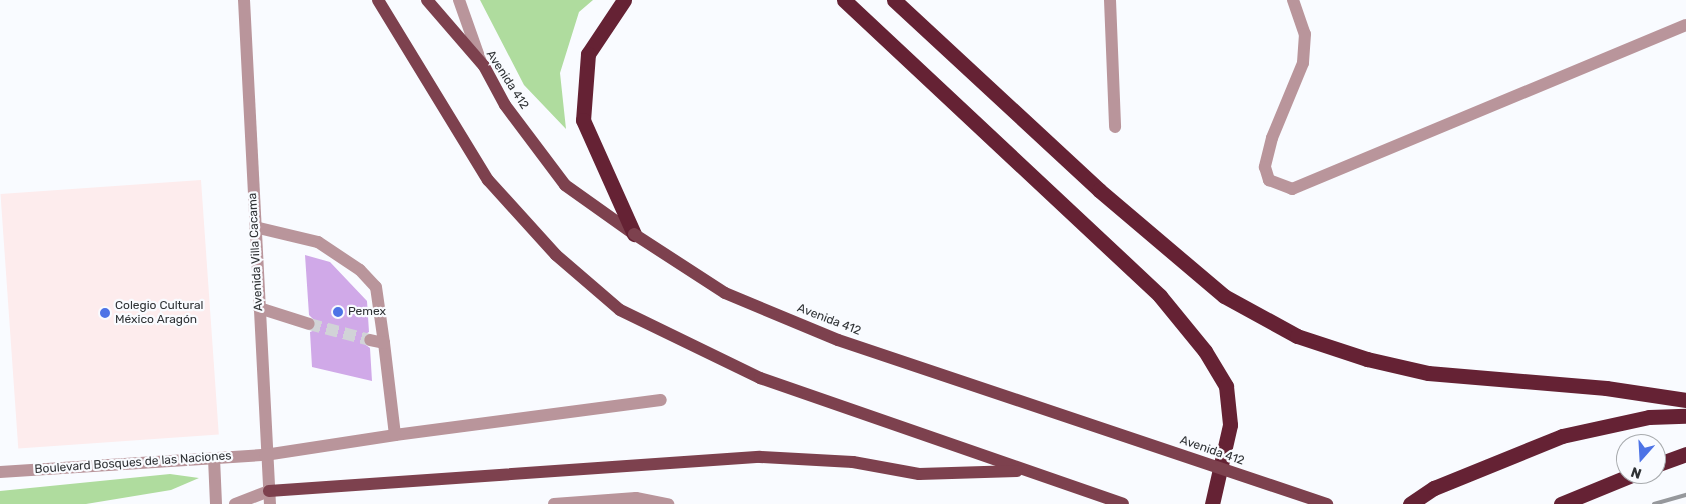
<!DOCTYPE html>
<meta charset="utf-8">
<style>
body{margin:0}
#map{position:relative;width:1686px;height:504px;overflow:hidden;background:#f9fbff;font-family:Rubik,sans-serif}
div>[style]{position:absolute}
.education>*{inset:0;background:#fdeced;transform-origin:0 0}
.green>*{inset:0;background:#afdc9e}
.building>*{inset:0;background:#d0a9e8}
.minor-tunnel>*{height:12px;margin-top:-6px;transform-origin:0;background:repeating-linear-gradient(90deg,#d1d3d7 0 12px,transparent 0 18px)}
.minor>*{height:12px;margin:-6px;padding:0 6px;transform-origin:6px;border-radius:6px;background:#b9959b}
.major>*{height:12px;margin:-6px;padding:0 6px;transform-origin:6px;border-radius:6px;background:#7d414e}
.highway>*{height:15px;margin:-7.5px;padding:0 7.5px;transform-origin:7.5px;border-radius:7.5px;background:#652234}
.rail>*{height:4px;margin:-2px;padding:0 2px;transform-origin:2px;border-radius:2px;background:#96989c}
.major-bridge>*{height:12px;margin:-6px;padding:0 6px;transform-origin:6px;border-radius:6px;background:#7d414e}
.dots>*{width:14px;height:14px;translate:-50% -50%;box-sizing:border-box;border:2px solid #f9fbff;border-radius:50%}
span{translate:-50% -50%;white-space:nowrap;text-align:center;line-height:1.15;-webkit-text-stroke:4.5px #f9fbff;paint-order:stroke}
.street-label{font-size:12px;color:#2f3235}
.poi-label{font-size:12px;color:#2f3235}
.left{translate:0 -50%;text-align:left}
.north{position:absolute;left:1616px;top:434px;width:50px;height:50px;box-sizing:border-box;background:#f9fbff;border:1px solid #a8abae;border-radius:50%;rotate:199deg;font-size:14px;font-weight:700;line-height:20px;text-align:center;color:#2f3235}
.north::after{content:'';display:block;margin:auto;width:18px;height:22px;background:#4d73e6;clip-path:polygon(50% 0,100% 100%,50% 72%,0 100%)}
</style>
<div id="map">
<div class="education">
<div style="left:201px;top:180px;width:255px;height:201px;rotate:86deg"></div>
</div>
<div class="green">
<div style="clip-path:polygon(480px 0,593px 0,579px 12px,560px 73px,566px 129px,524px 85px)"></div>
<div style="clip-path:polygon(170px 474px,199px 478px,171px 490px,86px 504px,0 504px,0 491px)"></div>
</div>
<div class="building">
<div style="clip-path:polygon(305px 255px,330px 262px,367px 301px,369px 332px,364px 335px,362px 342px,370px 348px,372px 381px,312px 367px,310px 332px,315px 330px,317px 323px,309px 315px)"></div>
</div>
<div class="minor-tunnel">
<div style="left:309px;top:324px;width:63px;rotate:14.7deg"></div>
</div>
<div class="minor">
<div style="left:244px;top:0;width:505px;rotate:87.05deg"></div>
<div style="left:459px;top:0;width:66px;rotate:70.5deg"></div>
<div style="left:1110px;top:0;width:127px;rotate:87.7deg"></div>
<div style="left:1293px;top:0;width:36px;rotate:71deg"></div>
<div style="left:1305px;top:34px;width:29px;rotate:94deg"></div>
<div style="left:1303px;top:63px;width:81px;rotate:112.5deg"></div>
<div style="left:1272px;top:138px;width:30px;rotate:104deg"></div>
<div style="left:1265px;top:167px;width:14px;rotate:73deg"></div>
<div style="left:1269px;top:180px;width:25px;rotate:21deg"></div>
<div style="left:1292px;top:189px;width:427px;rotate:-22.6deg"></div>
<div style="left:255px;top:227px;width:65px;rotate:13.4deg"></div>
<div style="left:318px;top:242px;width:50px;rotate:33.7deg"></div>
<div style="left:360px;top:270px;width:23px;rotate:47deg"></div>
<div style="left:376px;top:287px;width:57px;rotate:81.9deg"></div>
<div style="left:259px;top:308px;width:52px;rotate:17.7deg"></div>
<div style="left:395px;top:435px;width:268px;rotate:-7.5deg"></div>
<div style="left:214px;top:458px;width:46px;rotate:87.5deg"></div>
<div style="left:0;top:472px;width:266px;rotate:-3.7deg"></div>
<div style="left:265px;top:455px;width:132px;rotate:-8.7deg"></div>
<div style="left:395px;top:435px;width:93px;rotate:-96.8deg"></div>
<div style="left:384px;top:343px;width:14px;rotate:-168deg"></div>
<div style="left:235px;top:504px;width:36px;rotate:-21deg"></div>
<div style="left:554px;top:504px;width:82px;rotate:-4.2deg"></div>
<div style="left:636px;top:498px;width:33px;rotate:11deg"></div>
</div>
<div class="major">
<div style="left:378px;top:0;width:211px;rotate:58.6deg"></div>
<div style="left:488px;top:180px;width:101px;rotate:47.8deg"></div>
<div style="left:556px;top:255px;width:84px;rotate:40.7deg"></div>
<div style="left:620px;top:310px;width:156px;rotate:25.9deg"></div>
<div style="left:760px;top:378px;width:384px;rotate:19.1deg"></div>
<div style="left:427px;top:0;width:87px;rotate:49.2deg"></div>
<div style="left:484px;top:66px;width:44px;rotate:61.7deg"></div>
<div style="left:505px;top:105px;width:100px;rotate:53.1deg"></div>
<div style="left:565px;top:185px;width:85px;rotate:35.4deg"></div>
<div style="left:269px;top:491px;width:492px;rotate:-4deg"></div>
<div style="left:760px;top:457px;width:93px;rotate:3.1deg"></div>
<div style="left:853px;top:462px;width:67px;rotate:10.3deg"></div>
<div style="left:919px;top:474px;width:98px;rotate:-1.8deg"></div>
</div>
<div class="highway">
<div style="left:624px;top:0;width:65px;rotate:123.7deg"></div>
<div style="left:588px;top:54px;width:66px;rotate:94.3deg"></div>
<div style="left:583px;top:120px;width:125px;rotate:65.9deg"></div>
<div style="left:844px;top:0;width:433px;rotate:43.1deg"></div>
<div style="left:1160px;top:296px;width:71px;rotate:50.7deg"></div>
<div style="left:1205px;top:351px;width:41px;rotate:59deg"></div>
<div style="left:1226px;top:386px;width:39px;rotate:84deg"></div>
<div style="left:1230px;top:425px;width:81px;rotate:102.8deg"></div>
<div style="left:894px;top:0;width:280px;rotate:42.8deg"></div>
<div style="left:1099px;top:190px;width:164px;rotate:40.3deg"></div>
<div style="left:1224px;top:296px;width:83px;rotate:28.7deg"></div>
<div style="left:1297px;top:336px;width:74px;rotate:18.2deg"></div>
<div style="left:1367px;top:359px;width:63px;rotate:12.9deg"></div>
<div style="left:1428px;top:373px;width:179px;rotate:4.8deg"></div>
<div style="left:1606px;top:388px;width:81px;rotate:8.5deg"></div>
<div style="left:1656px;top:465px;width:32px;rotate:-20deg"></div>
<div style="left:1410px;top:504px;width:29px;rotate:-34deg"></div>
<div style="left:1434px;top:488px;width:138px;rotate:-22.1deg"></div>
<div style="left:1562px;top:436px;width:89px;rotate:-12.3deg"></div>
<div style="left:1649px;top:417px;width:37px;rotate:-2deg"></div>
<div style="left:1561px;top:504px;width:79px;rotate:-22.3deg"></div>
</div>
<div class="rail">
<div style="left:1654px;top:504px;width:33px;rotate:-16deg"></div>
</div>
<div class="major-bridge">
<div style="left:634px;top:234px;width:108px;rotate:33deg"></div>
<div style="left:725px;top:293px;width:122px;rotate:22.6deg"></div>
<div style="left:838px;top:340px;width:516px;rotate:18.54deg"></div>
</div>
<div class="dots">
<div style="left:338px;top:312px;background:#4d73e6"></div>
<div style="left:105px;top:313px;background:#4d73e6"></div>
</div>
<div class="street-label">
<span style="left:507px;top:80px;rotate:57deg">Avenida 412</span>
<span style="left:256px;top:252px;rotate:-93deg">Avenida Villa Cacama</span>
<span style="left:829px;top:320px;rotate:21deg">Avenida 412</span>
<span style="left:1212px;top:451px;rotate:19deg">Avenida 412</span>
<span style="left:133px;top:463px;rotate:-4deg">Boulevard Bosques de las Naciones</span>
</div>
<div class="poi-label">
<span class="left" style="left:115px;top:313px">Colegio Cultural<br>México Aragón</span>
<span class="left" style="left:348px;top:312px">Pemex</span>
</div>
<div class="north">N</div>
</div>
